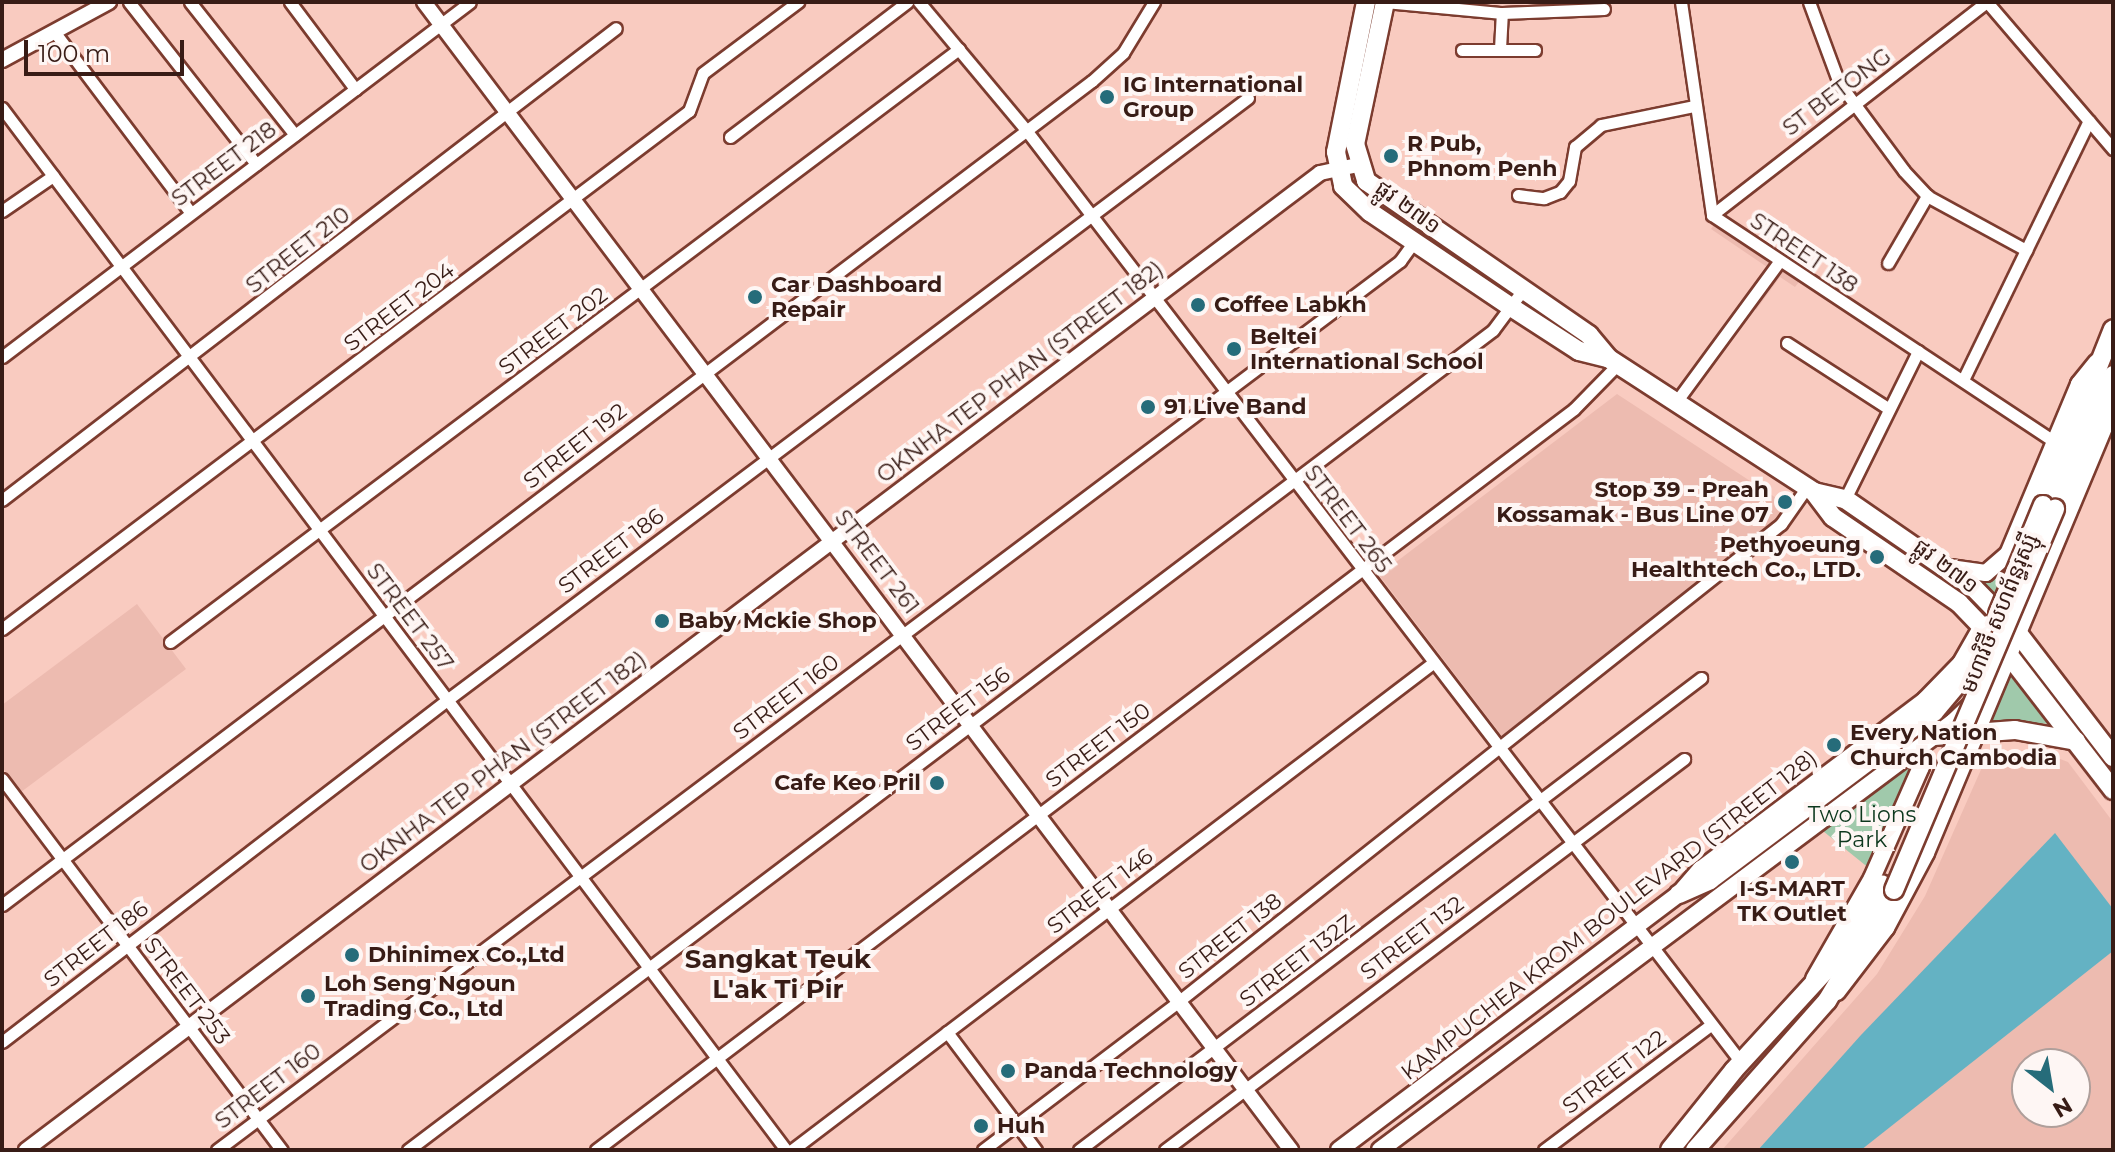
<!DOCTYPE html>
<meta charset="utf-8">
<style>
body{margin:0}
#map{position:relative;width:2115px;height:1152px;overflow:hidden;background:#f9cbc0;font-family:Montserrat,"Noto Sans Khmer",sans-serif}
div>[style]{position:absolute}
.built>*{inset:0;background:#edbbb0}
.green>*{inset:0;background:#a0c9ab}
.water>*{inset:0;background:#64b2c3}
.roads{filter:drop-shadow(2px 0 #7c3c2f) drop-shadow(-2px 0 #7c3c2f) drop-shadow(0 2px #7c3c2f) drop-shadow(0 -2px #7c3c2f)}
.minor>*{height:11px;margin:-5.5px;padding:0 5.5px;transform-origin:5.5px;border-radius:5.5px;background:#fff}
.tertiary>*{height:14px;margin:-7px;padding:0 7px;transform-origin:7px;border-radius:7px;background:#fff}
.secondary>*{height:16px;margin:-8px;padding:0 8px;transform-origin:8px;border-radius:8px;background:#fff}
.primary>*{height:18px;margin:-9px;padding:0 9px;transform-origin:9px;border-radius:9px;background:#fff}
.trunk>*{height:18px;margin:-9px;padding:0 9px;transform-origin:9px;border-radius:9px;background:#fff}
.bridges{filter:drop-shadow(2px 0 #7c3c2f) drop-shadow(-2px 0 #7c3c2f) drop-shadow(0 2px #7c3c2f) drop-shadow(0 -2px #7c3c2f)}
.trunk-bridge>*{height:18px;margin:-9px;padding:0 9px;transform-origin:9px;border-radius:9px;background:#fff}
.dots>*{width:22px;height:22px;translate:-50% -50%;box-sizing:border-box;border:4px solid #fef6f4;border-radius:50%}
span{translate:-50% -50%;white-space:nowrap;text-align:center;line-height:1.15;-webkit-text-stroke:8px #fef6f4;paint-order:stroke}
.poi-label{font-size:22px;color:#381c16;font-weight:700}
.left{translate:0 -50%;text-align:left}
.right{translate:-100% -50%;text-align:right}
.street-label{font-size:22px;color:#381c16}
.park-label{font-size:22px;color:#0c371d}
.quarter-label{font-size:26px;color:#381c16;font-weight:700}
.frame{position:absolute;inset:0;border:4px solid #381c16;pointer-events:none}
.north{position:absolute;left:2011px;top:1048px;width:80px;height:80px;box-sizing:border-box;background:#fef6f4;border:2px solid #af9f9b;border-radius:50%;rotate:149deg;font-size:22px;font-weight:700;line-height:32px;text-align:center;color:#381c16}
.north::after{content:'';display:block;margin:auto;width:28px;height:36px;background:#266c7a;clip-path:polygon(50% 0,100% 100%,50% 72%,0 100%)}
.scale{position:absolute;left:24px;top:40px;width:160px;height:36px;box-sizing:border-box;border:4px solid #381c16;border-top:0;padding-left:10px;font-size:24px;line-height:28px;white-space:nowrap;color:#381c16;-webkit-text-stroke:6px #fef6f4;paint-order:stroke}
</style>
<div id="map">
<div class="built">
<div style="clip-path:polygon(1721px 215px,1805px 274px,1795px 287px,1780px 277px,1756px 310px,1742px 301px,1767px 267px,1711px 229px)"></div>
<div style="clip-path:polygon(1617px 394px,1784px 503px,1784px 509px,1777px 521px,1502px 736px,1379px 575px)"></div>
<div style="clip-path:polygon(137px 604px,186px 669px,21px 792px,2px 767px,2px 705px)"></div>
<div style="clip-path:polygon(evenodd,2034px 749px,2068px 762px,2113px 822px,2113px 1150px,1722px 1150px,1877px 974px,1925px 896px,1987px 756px,2034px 749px,2027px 1064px,2075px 1064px,2075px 1112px,2027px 1112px,2027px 1064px)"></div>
</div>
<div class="green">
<div style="clip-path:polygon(2010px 566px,2013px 619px,1972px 580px,1988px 579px)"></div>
<div style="clip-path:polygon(2011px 672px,2052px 724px,1990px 721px)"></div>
<div style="clip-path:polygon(1910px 759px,1919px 762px,1870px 869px,1818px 827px)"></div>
</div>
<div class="water">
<div style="clip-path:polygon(2055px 833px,2113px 909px,2113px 951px,1861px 1150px,1758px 1150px,1861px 1035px)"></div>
</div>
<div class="roads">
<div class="minor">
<div style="left:129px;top:2px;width:206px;rotate:51.9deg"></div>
<div style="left:190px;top:2px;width:169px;rotate:51.7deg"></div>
<div style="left:290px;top:2px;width:109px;rotate:53.2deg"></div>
<div style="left:919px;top:2px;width:167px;rotate:50.1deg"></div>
<div style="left:1026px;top:130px;width:1175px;rotate:52.51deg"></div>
<div style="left:1385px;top:2px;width:118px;rotate:5.4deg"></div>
<div style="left:1502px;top:13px;width:102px;rotate:-2.2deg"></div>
<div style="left:1681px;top:2px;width:215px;rotate:81.7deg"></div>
<div style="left:1712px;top:215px;width:411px;rotate:33.5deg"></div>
<div style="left:1809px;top:2px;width:86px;rotate:69.7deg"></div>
<div style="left:1839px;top:83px;width:109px;rotate:53.5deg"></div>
<div style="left:1904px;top:171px;width:34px;rotate:47deg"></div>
<div style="left:1927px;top:196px;width:113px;rotate:28.6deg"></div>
<div style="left:1987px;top:2px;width:194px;rotate:49.4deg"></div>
<div style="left:56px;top:34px;width:224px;rotate:53deg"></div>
<div style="left:1500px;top:49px;width:36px;rotate:-87deg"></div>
<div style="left:1462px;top:50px;width:73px"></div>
<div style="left:2px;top:108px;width:1304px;rotate:53.04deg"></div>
<div style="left:730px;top:137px;width:223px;rotate:-37.3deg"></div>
<div style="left:1518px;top:195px;width:26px;rotate:7deg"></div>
<div style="left:1544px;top:198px;width:17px;rotate:-21deg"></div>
<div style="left:1560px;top:192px;width:14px;rotate:-51deg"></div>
<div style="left:1569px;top:181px;width:35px;rotate:-80deg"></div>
<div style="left:1575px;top:147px;width:34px;rotate:-40deg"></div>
<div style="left:1601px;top:125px;width:95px;rotate:-11.5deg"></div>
<div style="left:2px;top:211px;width:62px;rotate:-34.5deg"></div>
<div style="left:1712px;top:215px;width:348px;rotate:-37.8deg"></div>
<div style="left:1888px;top:263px;width:78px;rotate:-59.8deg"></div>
<div style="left:1787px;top:343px;width:121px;rotate:32.9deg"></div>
<div style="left:2px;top:357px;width:587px;rotate:-37.18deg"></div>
<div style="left:1963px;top:380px;width:288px;rotate:-64.1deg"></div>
<div style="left:1676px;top:402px;width:174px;rotate:-53.7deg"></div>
<div style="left:1845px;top:499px;width:165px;rotate:-63.7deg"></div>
<div style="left:2px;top:500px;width:774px;rotate:-37.55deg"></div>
<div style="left:2px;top:629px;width:860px;rotate:-37.02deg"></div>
<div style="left:689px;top:111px;width:40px;rotate:-69.8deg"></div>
<div style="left:703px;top:73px;width:119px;rotate:-36.8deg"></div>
<div style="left:170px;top:642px;width:987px;rotate:-36.93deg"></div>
<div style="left:2px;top:779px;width:465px;rotate:53deg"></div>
<div style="left:2px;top:905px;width:1366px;rotate:-37.09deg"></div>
<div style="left:1092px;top:81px;width:42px;rotate:-42.1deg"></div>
<div style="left:1123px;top:53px;width:60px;rotate:-58.7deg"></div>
<div style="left:947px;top:1032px;width:148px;rotate:53deg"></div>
<div style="left:2px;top:1042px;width:561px;rotate:-37.54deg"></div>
<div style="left:447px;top:700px;width:1002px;rotate:-36.93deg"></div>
<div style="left:217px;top:1150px;width:1480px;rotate:-36.92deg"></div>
<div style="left:1400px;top:261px;width:24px;rotate:-54deg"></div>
<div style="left:408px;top:1150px;width:1360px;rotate:-37.08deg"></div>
<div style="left:1493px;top:330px;width:49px;rotate:-53.4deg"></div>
<div style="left:596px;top:1150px;width:1227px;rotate:-37.15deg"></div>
<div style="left:1574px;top:409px;width:63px;rotate:-45.6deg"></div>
<div style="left:792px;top:1150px;width:805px;rotate:-37.23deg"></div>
<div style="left:983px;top:1150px;width:246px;rotate:-37.2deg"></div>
<div style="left:1179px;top:1001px;width:768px;rotate:-38.39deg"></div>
<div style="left:1781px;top:524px;width:45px;rotate:-54.9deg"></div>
<div style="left:1079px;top:1150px;width:781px;rotate:-37.19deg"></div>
<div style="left:1165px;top:1150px;width:650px;rotate:-36.99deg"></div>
<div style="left:1544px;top:1150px;width:206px;rotate:-36.9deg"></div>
</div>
<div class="tertiary">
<div style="left:424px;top:2px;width:1439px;rotate:52.94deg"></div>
<div style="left:2px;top:60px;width:122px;rotate:-28.5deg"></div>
<div style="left:26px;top:1150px;width:1621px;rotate:-37.05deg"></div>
<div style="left:1320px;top:173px;width:39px;rotate:-12deg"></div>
</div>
<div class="secondary">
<div style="left:1950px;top:568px;width:36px;rotate:8deg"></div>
<div style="left:1986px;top:573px;width:29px;rotate:-41deg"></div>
<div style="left:2008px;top:554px;width:184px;rotate:-67.3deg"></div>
<div style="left:2079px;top:384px;width:28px;rotate:-51deg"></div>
<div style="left:1814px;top:979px;width:116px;rotate:-60.1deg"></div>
<div style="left:1872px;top:878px;width:121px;rotate:-66.2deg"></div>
<div style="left:1921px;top:767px;width:12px;rotate:-95deg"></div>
<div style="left:1920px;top:755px;width:11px;rotate:-170deg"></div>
<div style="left:1837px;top:992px;width:81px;rotate:-52.6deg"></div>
<div style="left:1886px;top:928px;width:85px;rotate:-61.9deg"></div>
<div style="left:1926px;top:853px;width:485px;rotate:-67.3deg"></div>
<div style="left:1339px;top:1150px;width:426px;rotate:-37deg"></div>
<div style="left:1679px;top:894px;width:33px;rotate:-49deg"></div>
<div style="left:1701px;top:869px;width:281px;rotate:-37deg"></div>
<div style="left:1925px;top:700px;width:52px;rotate:-45.8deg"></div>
<div style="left:1961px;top:663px;width:43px;rotate:-60.4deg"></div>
<div style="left:1982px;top:626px;width:24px;rotate:-17deg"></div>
<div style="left:1380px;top:1150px;width:715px;rotate:-36.76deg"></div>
<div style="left:1953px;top:722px;width:59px;rotate:-43.6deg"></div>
</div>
<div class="primary">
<div style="left:1366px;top:2px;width:153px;rotate:101.3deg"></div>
<div style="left:1336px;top:152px;width:35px;rotate:78deg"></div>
<div style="left:1343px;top:186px;width:37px;rotate:44deg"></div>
<div style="left:1370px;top:212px;width:170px;rotate:34deg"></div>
<div style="left:1511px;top:307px;width:81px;rotate:32.9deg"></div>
<div style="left:1579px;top:351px;width:30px;rotate:14deg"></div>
<div style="left:1385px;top:2px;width:145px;rotate:101.9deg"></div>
<div style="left:1355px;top:144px;width:39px;rotate:73deg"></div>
<div style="left:1366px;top:181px;width:271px;rotate:34.6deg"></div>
<div style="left:1589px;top:335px;width:30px;rotate:50deg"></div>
<div style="left:1608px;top:358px;width:246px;rotate:33deg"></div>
<div style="left:1814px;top:492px;width:31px;rotate:53deg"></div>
<div style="left:1833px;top:517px;width:153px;rotate:34.3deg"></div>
<div style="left:1959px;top:603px;width:71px;rotate:46.1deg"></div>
<div style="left:2008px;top:654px;width:172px;rotate:52.3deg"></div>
<div style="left:1814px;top:492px;width:32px;rotate:13deg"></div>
<div style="left:1845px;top:499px;width:157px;rotate:34.6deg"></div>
<div style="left:1974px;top:588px;width:62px;rotate:45.7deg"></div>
<div style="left:2017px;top:632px;width:158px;rotate:52.5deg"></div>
<div style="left:1934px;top:736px;width:81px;rotate:-4.2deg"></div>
<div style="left:2015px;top:730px;width:62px;rotate:10.2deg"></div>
</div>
<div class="trunk">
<div style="left:2043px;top:505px;width:189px;rotate:-68.3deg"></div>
<div style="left:2055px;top:509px;width:146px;rotate:-66.6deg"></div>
<div style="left:1679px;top:894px;width:34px;rotate:-24deg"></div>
<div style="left:1710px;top:880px;width:280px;rotate:-36.9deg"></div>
<div style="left:1934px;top:712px;width:72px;rotate:-50.1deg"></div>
<div style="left:1670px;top:1150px;width:102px;rotate:-51.3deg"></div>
<div style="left:1734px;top:1070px;width:149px;rotate:-47.4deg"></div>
<div style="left:1835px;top:960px;width:89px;rotate:-57.9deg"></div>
<div style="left:1695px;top:1150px;width:199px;rotate:-48.5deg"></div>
<div style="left:1827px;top:1001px;width:130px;rotate:-58.9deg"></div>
</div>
</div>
<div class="bridges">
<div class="trunk-bridge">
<div style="left:1998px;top:614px;width:118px;rotate:-67.6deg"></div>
<div style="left:1894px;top:890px;width:414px;rotate:-67.1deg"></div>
</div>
</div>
<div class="dots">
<div style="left:1107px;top:97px;background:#266c7a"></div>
<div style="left:1391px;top:156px;background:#266c7a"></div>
<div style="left:755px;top:297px;background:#266c7a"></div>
<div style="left:1198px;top:305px;background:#266c7a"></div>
<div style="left:1234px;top:349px;background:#266c7a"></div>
<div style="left:1148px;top:407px;background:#266c7a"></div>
<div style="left:1785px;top:502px;background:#266c7a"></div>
<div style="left:1877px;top:557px;background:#266c7a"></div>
<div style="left:662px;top:621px;background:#266c7a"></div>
<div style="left:1834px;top:745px;background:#266c7a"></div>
<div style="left:937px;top:783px;background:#266c7a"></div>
<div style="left:1792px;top:862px;background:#266c7a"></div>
<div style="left:352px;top:955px;background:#266c7a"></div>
<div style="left:308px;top:996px;background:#266c7a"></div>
<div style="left:1008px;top:1071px;background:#266c7a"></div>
<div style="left:981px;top:1126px;background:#266c7a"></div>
</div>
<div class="poi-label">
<span class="left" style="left:1123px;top:97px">IG International<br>Group</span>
<span class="left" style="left:1407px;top:156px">R Pub,<br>Phnom Penh</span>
<span class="left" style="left:771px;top:297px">Car Dashboard<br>Repair</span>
<span class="left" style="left:1214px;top:305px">Coffee Labkh</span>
<span class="left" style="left:1250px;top:349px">Beltei<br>International School</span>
<span class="left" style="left:1164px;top:407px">91 Live Band</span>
<span class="right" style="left:1769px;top:502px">Stop 39 - Preah<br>Kossamak - Bus Line 07</span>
<span class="right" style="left:1861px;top:557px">Pethyoeung<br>Healthtech Co., LTD.</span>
<span class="left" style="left:678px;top:621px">Baby Mckie Shop</span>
<span class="left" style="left:1850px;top:745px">Every Nation<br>Church Cambodia</span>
<span class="right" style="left:921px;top:783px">Cafe Keo Pril</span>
<span style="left:1792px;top:901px">I-S-MART<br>TK Outlet</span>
<span class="left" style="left:368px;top:955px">Dhinimex Co.,Ltd</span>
<span class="left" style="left:324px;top:996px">Loh Seng Ngoun<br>Trading Co., Ltd</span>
<span class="left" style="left:1024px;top:1071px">Panda Technology</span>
<span class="left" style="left:997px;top:1126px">Huh</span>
</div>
<div class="street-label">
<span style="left:1837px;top:92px;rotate:-37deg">ST BETONG</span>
<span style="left:224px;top:164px;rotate:-37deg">STREET 218</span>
<span style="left:1408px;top:207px;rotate:36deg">ផ្លូវ ២៧១</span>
<span style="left:298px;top:250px;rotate:-38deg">STREET 210</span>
<span style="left:1804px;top:253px;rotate:34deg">STREET 138</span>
<span style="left:399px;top:307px;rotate:-37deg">STREET 204</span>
<span style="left:553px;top:331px;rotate:-37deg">STREET 202</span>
<span style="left:1020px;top:372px;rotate:-37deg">OKNHA TEP PHAN (STREET 182)</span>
<span style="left:575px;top:446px;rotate:-38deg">STREET 192</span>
<span style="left:1348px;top:519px;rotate:53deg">STREET 265</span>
<span style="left:611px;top:551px;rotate:-37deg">STREET 186</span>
<span style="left:877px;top:562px;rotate:53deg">STREET 261</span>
<span style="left:1946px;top:566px;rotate:37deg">ផ្លូវ ២៧១</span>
<span style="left:1999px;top:613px;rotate:-68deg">មហាវិថី សហព័ន្ធរុស្ស៊ី</span>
<span style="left:410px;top:617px;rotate:53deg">STREET 257</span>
<span style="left:786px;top:697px;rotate:-37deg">STREET 160</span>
<span style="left:958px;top:709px;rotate:-37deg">STREET 156</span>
<span style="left:1098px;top:745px;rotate:-37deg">STREET 150</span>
<span style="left:503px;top:762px;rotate:-37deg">OKNHA TEP PHAN (STREET 182)</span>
<span style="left:1100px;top:891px;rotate:-37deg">STREET 146</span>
<span style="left:1609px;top:915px;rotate:-38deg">KAMPUCHEA KROM BOULEVARD (STREET 128)</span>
<span style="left:1230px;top:936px;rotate:-38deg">STREET 138</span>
<span style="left:1412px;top:938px;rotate:-37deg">STREET 132</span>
<span style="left:96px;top:944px;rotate:-38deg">STREET 186</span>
<span style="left:1297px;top:961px;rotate:-37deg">STREET 132Z</span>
<span style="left:187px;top:991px;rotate:53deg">STREET 253</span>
<span style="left:1614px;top:1072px;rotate:-37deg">STREET 122</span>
<span style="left:268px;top:1086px;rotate:-37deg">STREET 160</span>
</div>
<div class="park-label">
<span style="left:1862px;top:827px">Two Lions<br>Park</span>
</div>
<div class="quarter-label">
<span style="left:778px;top:975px">Sangkat Teuk<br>L'ak Ti Pir</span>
</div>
<div class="frame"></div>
<div class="north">N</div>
<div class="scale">100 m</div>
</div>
